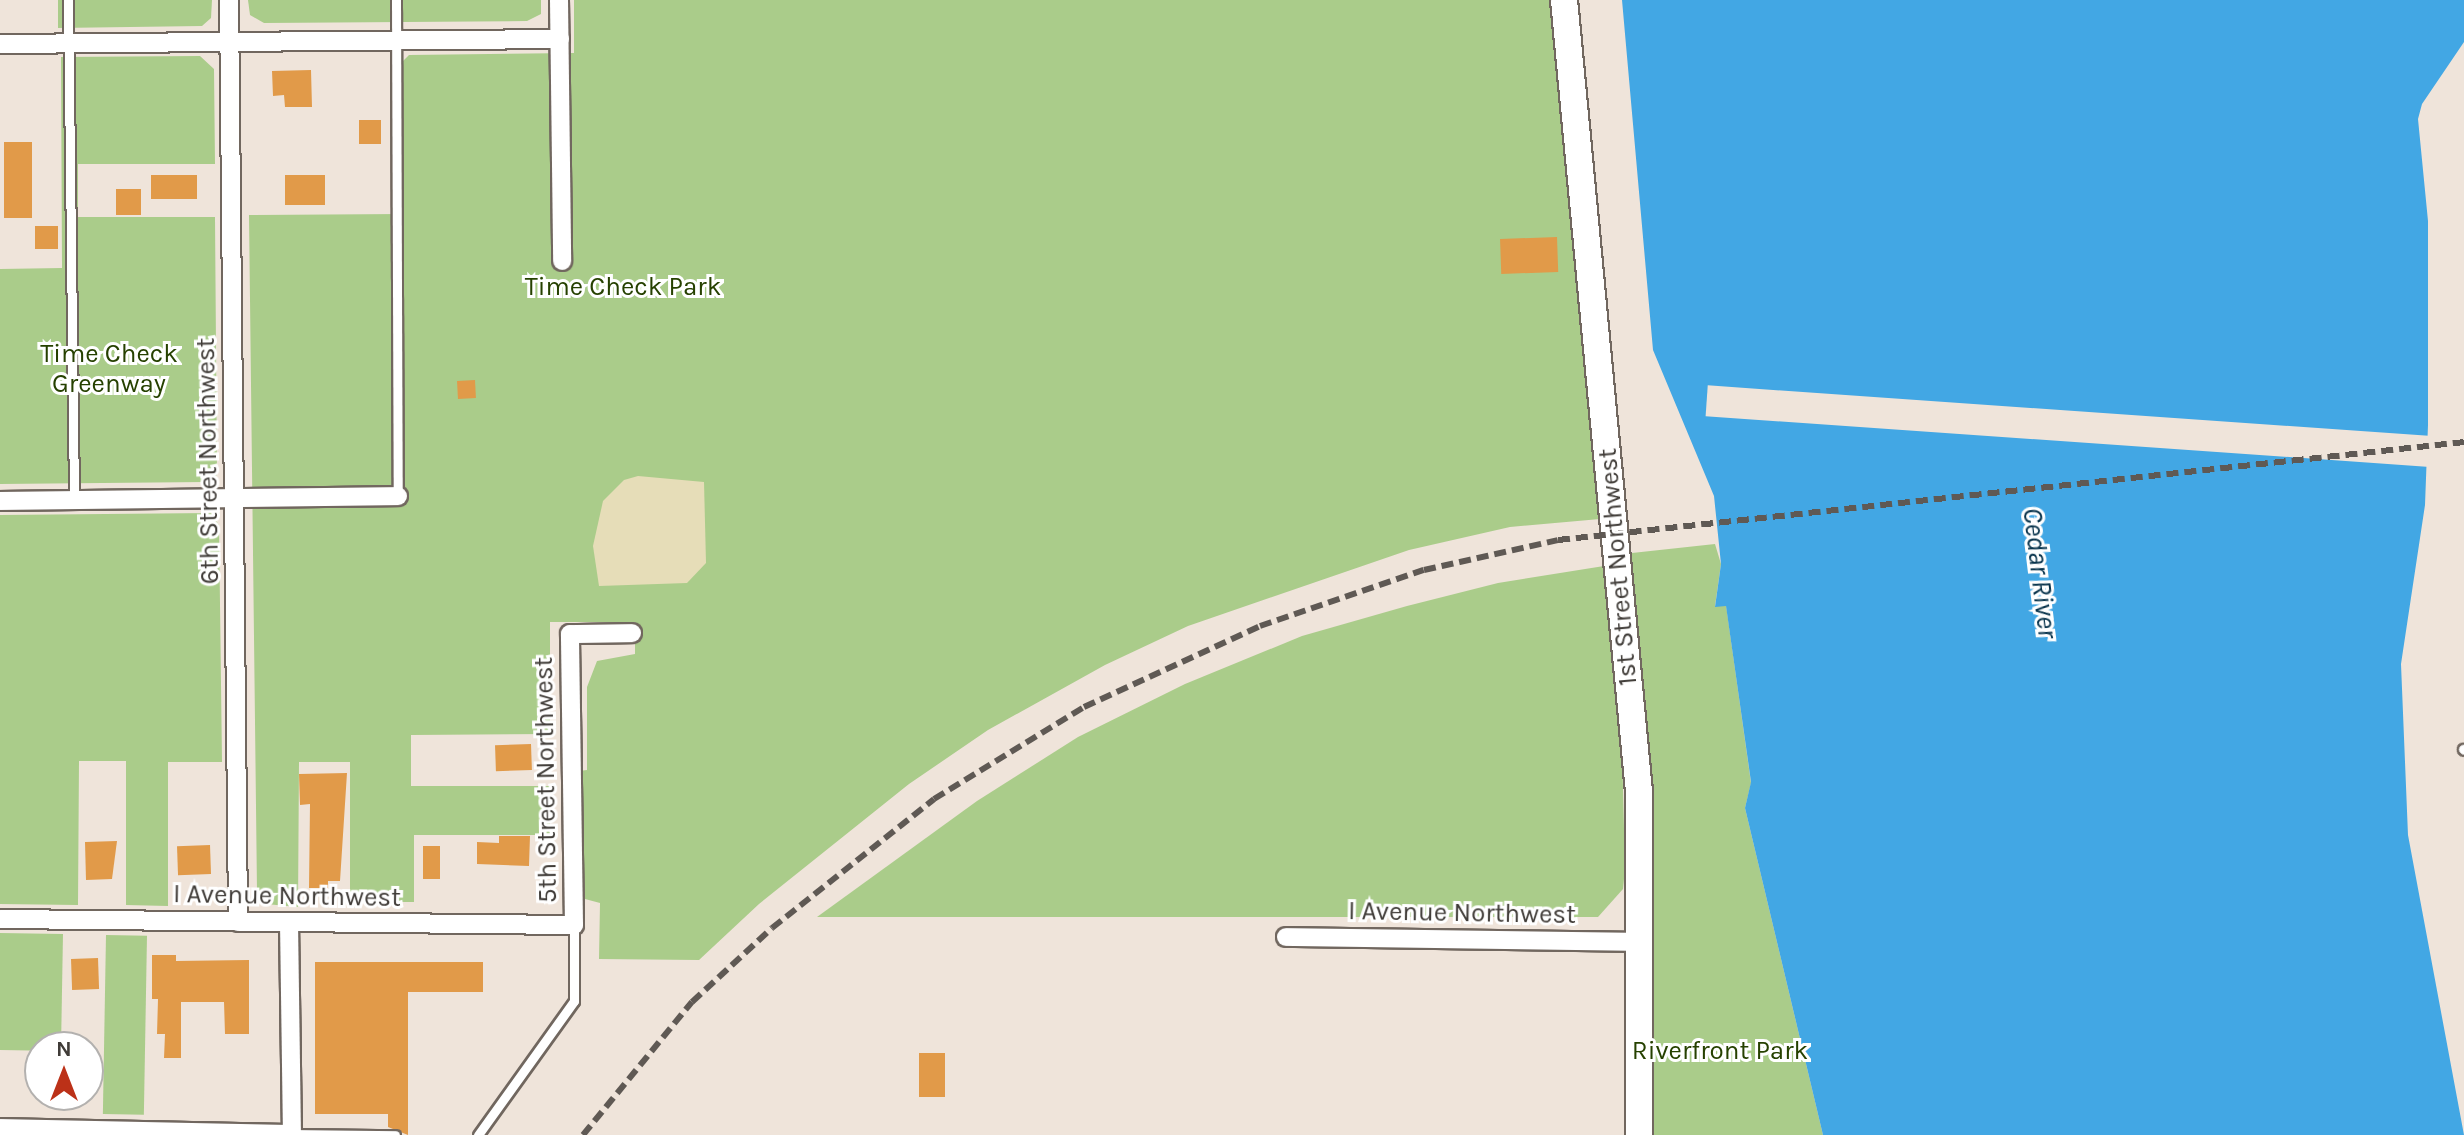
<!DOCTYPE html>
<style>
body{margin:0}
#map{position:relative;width:2464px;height:1135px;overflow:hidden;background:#efe4da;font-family:Karla,sans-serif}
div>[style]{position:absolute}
.green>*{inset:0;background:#aacc8a;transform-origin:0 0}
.sand>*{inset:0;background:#e6ddb8}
.water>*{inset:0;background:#42a7e4}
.pier>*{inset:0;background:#efe4da;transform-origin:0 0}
.building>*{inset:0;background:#e19a49;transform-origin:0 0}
.roads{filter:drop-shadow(2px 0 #71675f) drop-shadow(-2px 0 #71675f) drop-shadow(0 2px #71675f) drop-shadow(0 -2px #71675f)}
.lane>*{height:9px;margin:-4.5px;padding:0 4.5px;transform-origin:4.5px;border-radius:4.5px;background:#fff}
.street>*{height:18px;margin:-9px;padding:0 9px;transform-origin:9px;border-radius:9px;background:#fff}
.secondary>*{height:26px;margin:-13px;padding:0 13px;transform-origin:13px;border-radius:13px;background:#fff}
.rail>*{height:6px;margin-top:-3px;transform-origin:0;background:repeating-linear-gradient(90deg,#5f5954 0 12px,transparent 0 18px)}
span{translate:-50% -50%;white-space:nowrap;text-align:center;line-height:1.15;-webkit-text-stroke:6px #fff;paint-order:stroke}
.park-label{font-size:26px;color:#264100}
.street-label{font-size:26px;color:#403c38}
.water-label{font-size:28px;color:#06324b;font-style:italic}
.north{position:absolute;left:24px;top:1031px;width:80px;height:80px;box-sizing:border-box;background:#fff;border:2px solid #b3b1af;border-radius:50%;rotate:0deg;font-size:22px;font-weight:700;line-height:32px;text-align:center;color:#403c38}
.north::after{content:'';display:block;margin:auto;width:28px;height:36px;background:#bc3118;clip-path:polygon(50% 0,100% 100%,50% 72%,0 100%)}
</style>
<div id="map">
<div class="green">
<div style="clip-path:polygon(58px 0,212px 0,211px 18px,202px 26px,58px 28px)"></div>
<div style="clip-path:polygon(248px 0,541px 0,541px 14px,527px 21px,264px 23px,250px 15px)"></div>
<div style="clip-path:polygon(574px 0,1551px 0,1600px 519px,1510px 527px,1409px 550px,1188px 626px,1105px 665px,988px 730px,909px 784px,759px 904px,699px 960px,599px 959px,600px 903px,585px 899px,582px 890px,579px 771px,587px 770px,587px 687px,597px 661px,635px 654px,635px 622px,550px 622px,550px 734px,411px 735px,411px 786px,550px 786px,550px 835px,414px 835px,414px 902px,350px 902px,350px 762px,299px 762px,298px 907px,266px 904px,257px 891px,249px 215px,402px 214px,403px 61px,409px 55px,574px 53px)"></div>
<div style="clip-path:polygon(200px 56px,214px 69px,215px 164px,78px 164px,78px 217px,215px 217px,217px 475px,205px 482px,0 484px,0 269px,62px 268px,61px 57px)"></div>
<div style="clip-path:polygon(211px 513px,219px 525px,222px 762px,168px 762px,168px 906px,126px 905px,126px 761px,79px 761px,78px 905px,0 904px,0 515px)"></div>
<div style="clip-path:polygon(1715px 544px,1721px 564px,1715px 606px,1726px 605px,1751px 783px,1745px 808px,1823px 1135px,1640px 1135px,1628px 670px,1632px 553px)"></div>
<div style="clip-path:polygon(1604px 566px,1622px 748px,1625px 869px,1623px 889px,1598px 917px,817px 917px,977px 801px,1078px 737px,1185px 684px,1302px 636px,1407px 606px,1498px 583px)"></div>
<div style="left:0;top:933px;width:63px;height:117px;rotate:1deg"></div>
<div style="left:106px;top:935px;width:41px;height:179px;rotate:1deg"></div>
</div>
<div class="sand">
<div style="clip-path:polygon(638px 476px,704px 482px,706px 563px,687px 583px,599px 586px,593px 546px,603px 501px,624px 480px)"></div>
</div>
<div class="water">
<div style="clip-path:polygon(1622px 0,2464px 0,2464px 42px,2422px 104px,2418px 119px,2428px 221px,2428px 425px,2425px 505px,2401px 664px,2408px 835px,2464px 1135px,1823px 1135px,1745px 808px,1751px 782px,1726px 606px,1715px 607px,1721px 564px,1714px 496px,1653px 350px)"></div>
</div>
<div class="pier">
<div style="left:2432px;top:436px;width:31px;height:726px;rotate:94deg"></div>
</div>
<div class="building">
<div style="clip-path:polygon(311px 70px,312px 107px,285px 107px,284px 95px,273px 96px,272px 71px)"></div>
<div style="left:359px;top:120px;width:22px;height:24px"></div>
<div style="left:4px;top:142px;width:28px;height:76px"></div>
<div style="left:151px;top:175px;width:46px;height:24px"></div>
<div style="left:285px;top:175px;width:40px;height:30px"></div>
<div style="left:116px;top:189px;width:25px;height:26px"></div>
<div style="left:35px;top:226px;width:23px;height:23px"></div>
<div style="left:1557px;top:237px;width:35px;height:57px;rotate:88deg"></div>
<div style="left:475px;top:380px;width:18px;height:18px;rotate:87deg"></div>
<div style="left:531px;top:744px;width:26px;height:36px;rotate:88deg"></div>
<div style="clip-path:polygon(347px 773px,340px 881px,328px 881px,328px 888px,309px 888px,310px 804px,300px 805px,299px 774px)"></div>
<div style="clip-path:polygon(499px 836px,530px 836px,529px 866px,477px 864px,477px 842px,499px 843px)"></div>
<div style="clip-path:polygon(117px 841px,112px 879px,86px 880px,85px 842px)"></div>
<div style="left:210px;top:845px;width:29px;height:33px;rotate:88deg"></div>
<div style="left:423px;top:846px;width:17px;height:33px"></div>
<div style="clip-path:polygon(152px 955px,176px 955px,176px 961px,249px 960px,249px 1034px,225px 1034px,224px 1002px,181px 1002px,181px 1058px,164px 1058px,165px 1034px,157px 1034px,158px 999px,152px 999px)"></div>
<div style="left:98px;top:958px;width:31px;height:27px;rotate:88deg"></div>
<div style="clip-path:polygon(315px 962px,483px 962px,483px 992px,408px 992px,408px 1135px,388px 1127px,388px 1114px,315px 1114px)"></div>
<div style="left:919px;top:1053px;width:26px;height:44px"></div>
</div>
<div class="roads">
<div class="lane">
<div style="left:68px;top:0;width:500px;rotate:89.31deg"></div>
<div style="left:396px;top:0;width:496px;rotate:89.8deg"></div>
<div style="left:2463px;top:749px;width:1px;rotate:45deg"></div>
<div style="left:292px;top:1134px;width:103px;rotate:0.6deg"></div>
<div style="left:478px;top:1135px;width:165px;rotate:-54.4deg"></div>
<div style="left:574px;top:1001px;width:76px;rotate:-90deg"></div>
</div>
<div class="street">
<div style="left:229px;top:0;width:922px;rotate:89.44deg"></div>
<div style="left:559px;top:0;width:261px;rotate:89.3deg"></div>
<div style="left:0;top:44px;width:560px;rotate:-0.51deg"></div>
<div style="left:0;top:501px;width:398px;rotate:-0.7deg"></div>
<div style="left:0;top:919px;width:574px;rotate:0.6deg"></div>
<div style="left:574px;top:925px;width:291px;rotate:-90.8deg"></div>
<div style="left:570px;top:634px;width:62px;rotate:-0.9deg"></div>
<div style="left:289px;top:922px;width:213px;rotate:89.2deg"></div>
<div style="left:1286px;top:937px;width:351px;rotate:0.8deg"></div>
<div style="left:0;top:1128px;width:292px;rotate:1.2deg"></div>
</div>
<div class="secondary">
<div style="left:1564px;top:0;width:796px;rotate:84.59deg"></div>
<div style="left:1639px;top:792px;width:343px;rotate:90deg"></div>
</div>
</div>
<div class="rail">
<div style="left:583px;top:1135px;width:172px;rotate:-50.7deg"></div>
<div style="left:692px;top:1002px;width:109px;rotate:-42.8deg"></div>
<div style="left:772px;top:928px;width:207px;rotate:-38.5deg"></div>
<div style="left:934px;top:799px;width:176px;rotate:-31.5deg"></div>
<div style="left:1084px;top:707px;width:194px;rotate:-24.7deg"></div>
<div style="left:1260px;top:626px;width:173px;rotate:-18.9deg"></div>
<div style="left:1424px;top:570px;width:137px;rotate:-12.6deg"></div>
<div style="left:1558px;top:540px;width:911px;rotate:-6.17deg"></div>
</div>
<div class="park-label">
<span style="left:623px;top:287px">Time Check Park</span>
<span style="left:109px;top:369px">Time Check<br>Greenway</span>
<span style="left:1720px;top:1051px">Riverfront Park</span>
</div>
<div class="street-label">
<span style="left:208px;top:461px;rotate:-91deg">6th Street Northwest</span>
<span style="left:1618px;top:567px;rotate:-95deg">1st Street Northwest</span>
<span style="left:546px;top:780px;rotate:-91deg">5th Street Northwest</span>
<span style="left:287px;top:896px;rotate:1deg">I Avenue Northwest</span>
<span style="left:1462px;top:913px;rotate:1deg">I Avenue Northwest</span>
</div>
<div class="water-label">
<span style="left:2040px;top:573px;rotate:83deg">Cedar River</span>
</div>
<div class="north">N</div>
</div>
